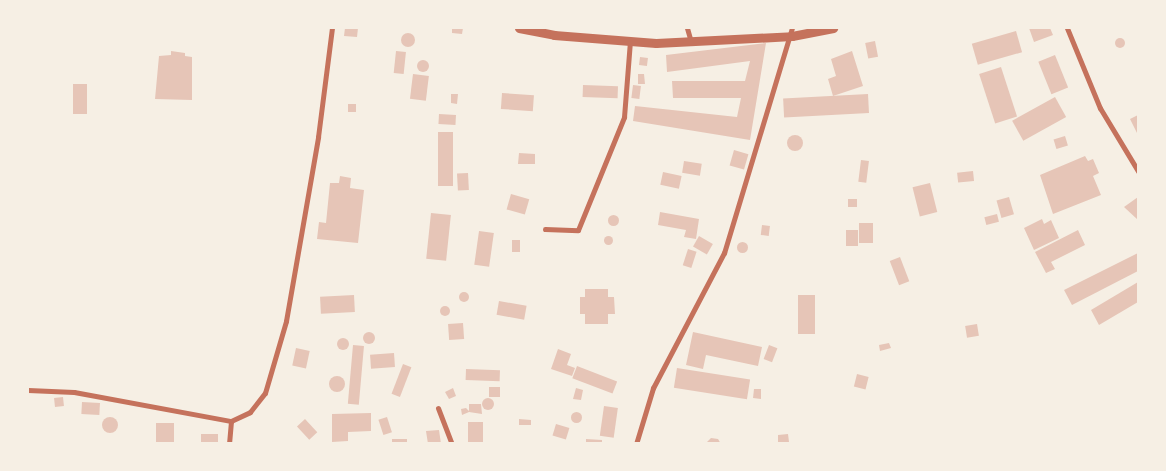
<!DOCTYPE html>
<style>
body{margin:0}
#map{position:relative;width:1166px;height:471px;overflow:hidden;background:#f6efe4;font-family:Jost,sans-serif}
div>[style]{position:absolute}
.building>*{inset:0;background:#e6c5b7;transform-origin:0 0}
.round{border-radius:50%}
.minor>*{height:5px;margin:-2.5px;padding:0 2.5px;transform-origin:2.5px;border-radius:2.5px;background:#c5725c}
.tertiary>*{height:9px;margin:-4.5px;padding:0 4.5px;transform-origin:4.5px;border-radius:4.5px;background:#c5725c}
span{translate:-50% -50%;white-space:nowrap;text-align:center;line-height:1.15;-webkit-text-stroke:4px #f6efe4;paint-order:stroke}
.frame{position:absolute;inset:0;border:29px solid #f6efe4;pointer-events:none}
</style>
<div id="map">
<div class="building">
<div style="clip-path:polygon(345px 28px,358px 28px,357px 37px,344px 36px)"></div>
<div style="clip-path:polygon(452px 28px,463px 28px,462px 34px,452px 33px)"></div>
<div style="clip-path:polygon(1029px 28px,1050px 28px,1053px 35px,1034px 42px)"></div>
<div style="left:1016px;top:31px;width:22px;height:46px;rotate:74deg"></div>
<div class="round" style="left:401px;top:33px;width:14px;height:14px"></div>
<div class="round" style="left:1115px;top:38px;width:10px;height:10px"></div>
<div style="left:875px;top:41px;width:16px;height:10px;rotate:79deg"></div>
<div style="clip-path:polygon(766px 43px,750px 140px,633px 121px,635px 106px,737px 117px,741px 98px,673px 98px,672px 81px,745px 81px,750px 61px,667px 72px,666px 55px)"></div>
<div style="clip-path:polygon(171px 51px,185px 53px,185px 56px,192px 57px,192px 100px,155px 99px,159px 56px,171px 55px)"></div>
<div style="left:396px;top:51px;width:10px;height:22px;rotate:6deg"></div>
<div style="clip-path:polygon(852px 51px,863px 86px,833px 96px,828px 79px,836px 76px,831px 59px)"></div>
<div style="left:1055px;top:55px;width:35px;height:18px;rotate:68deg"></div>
<div style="left:640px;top:57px;width:8px;height:8px;rotate:7deg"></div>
<div class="round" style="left:417px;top:60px;width:12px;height:12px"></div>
<div style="left:1001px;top:67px;width:52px;height:23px;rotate:72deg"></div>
<div style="left:413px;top:74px;width:16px;height:25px;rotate:7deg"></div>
<div style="clip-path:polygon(638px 74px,644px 74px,645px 84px,638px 84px)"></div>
<div style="left:73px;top:84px;width:14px;height:30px"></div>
<div style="left:583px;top:85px;width:35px;height:12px;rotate:2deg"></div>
<div style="left:633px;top:85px;width:8px;height:13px;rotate:7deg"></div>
<div style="left:502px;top:93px;width:32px;height:16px;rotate:4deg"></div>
<div style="clip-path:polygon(451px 94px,458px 94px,457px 104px,451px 103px)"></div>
<div style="left:868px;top:94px;width:19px;height:85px;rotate:87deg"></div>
<div style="left:1055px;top:97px;width:23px;height:49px;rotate:61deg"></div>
<div style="left:348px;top:104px;width:8px;height:8px"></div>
<div style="left:439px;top:114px;width:17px;height:10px;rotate:3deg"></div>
<div style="clip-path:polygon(1138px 115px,1138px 132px,1137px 133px,1130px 119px)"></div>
<div style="left:438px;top:132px;width:15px;height:54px"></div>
<div class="round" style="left:787px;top:135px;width:16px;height:16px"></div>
<div style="left:1065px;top:136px;width:10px;height:12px;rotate:73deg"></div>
<div style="left:734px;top:150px;width:15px;height:16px;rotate:16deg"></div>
<div style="clip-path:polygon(519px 153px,535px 154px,535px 164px,518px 164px)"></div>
<div style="clip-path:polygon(1085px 156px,1088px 161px,1093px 159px,1099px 173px,1093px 176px,1101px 195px,1053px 214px,1040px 175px)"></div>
<div style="left:861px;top:160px;width:8px;height:22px;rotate:7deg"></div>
<div style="left:684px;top:161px;width:18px;height:12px;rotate:9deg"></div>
<div style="left:973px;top:171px;width:10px;height:16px;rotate:84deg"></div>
<div style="left:663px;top:172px;width:19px;height:13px;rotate:12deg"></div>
<div style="left:468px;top:173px;width:17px;height:11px;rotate:87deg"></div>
<div style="clip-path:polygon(340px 176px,351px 178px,350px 188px,364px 190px,358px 243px,317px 239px,319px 222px,326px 223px,330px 183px,339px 183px)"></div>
<div style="left:930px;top:183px;width:30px;height:18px;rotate:76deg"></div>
<div style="left:511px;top:194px;width:19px;height:16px;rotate:16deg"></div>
<div style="left:1009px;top:197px;width:18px;height:13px;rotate:74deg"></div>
<div style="clip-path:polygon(1138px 197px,1138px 220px,1124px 207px)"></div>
<div style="left:848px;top:199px;width:9px;height:8px"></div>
<div style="clip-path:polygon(660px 212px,699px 219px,696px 239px,684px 237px,686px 230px,658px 225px)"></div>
<div style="left:431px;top:213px;width:20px;height:46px;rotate:6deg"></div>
<div style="left:997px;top:214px;width:8px;height:13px;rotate:76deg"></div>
<div class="round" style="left:607.5px;top:214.5px;width:11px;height:11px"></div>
<div style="clip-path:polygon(1042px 219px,1044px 224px,1051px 220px,1059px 238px,1034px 250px,1024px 228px)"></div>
<div style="left:859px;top:223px;width:14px;height:20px"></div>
<div style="left:762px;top:225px;width:8px;height:10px;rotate:7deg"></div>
<div style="left:846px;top:230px;width:12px;height:16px"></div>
<div style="clip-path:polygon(1078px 230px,1085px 245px,1051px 262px,1055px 269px,1046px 273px,1035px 252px)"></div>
<div style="left:479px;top:231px;width:15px;height:34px;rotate:8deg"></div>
<div class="round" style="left:603.5px;top:235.5px;width:9px;height:9px"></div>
<div style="left:699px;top:236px;width:16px;height:12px;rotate:30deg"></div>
<div style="left:512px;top:240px;width:8px;height:12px"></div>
<div class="round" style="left:736.5px;top:241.5px;width:11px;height:11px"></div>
<div style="left:688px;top:249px;width:9px;height:17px;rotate:18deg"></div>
<div style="clip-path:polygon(1138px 253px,1138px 271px,1072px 305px,1064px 290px)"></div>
<div style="left:900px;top:257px;width:26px;height:11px;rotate:69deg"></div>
<div style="clip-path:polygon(1138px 282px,1138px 302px,1099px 325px,1091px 310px)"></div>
<div style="clip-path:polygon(585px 289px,608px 289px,608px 297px,614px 297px,615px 314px,608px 314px,608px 324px,585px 324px,585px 314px,580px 314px,580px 297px,585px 297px)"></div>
<div class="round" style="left:459px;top:292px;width:10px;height:10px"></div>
<div style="left:354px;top:295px;width:17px;height:34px;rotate:87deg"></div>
<div style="left:798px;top:295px;width:17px;height:39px"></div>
<div style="left:499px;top:301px;width:28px;height:14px;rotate:10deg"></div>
<div class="round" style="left:440px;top:306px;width:10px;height:10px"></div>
<div style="left:463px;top:323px;width:16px;height:15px;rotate:86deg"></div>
<div style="left:977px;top:324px;width:12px;height:12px;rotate:81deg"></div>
<div class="round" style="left:363px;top:332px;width:12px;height:12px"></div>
<div style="clip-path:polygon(693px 332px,762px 347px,758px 366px,706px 355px,703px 369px,686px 365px)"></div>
<div class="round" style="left:337px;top:338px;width:12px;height:12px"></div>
<div style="clip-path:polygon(889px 343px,891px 348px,880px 351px,879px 345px)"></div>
<div style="left:353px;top:345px;width:11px;height:59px;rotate:5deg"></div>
<div style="left:769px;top:345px;width:9px;height:15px;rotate:21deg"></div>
<div style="left:296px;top:348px;width:14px;height:18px;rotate:12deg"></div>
<div style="clip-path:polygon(558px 349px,571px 354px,567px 365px,575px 368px,572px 376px,551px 369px)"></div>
<div style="left:394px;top:353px;width:14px;height:24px;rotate:86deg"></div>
<div style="left:403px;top:364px;width:9px;height:32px;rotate:21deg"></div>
<div style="left:577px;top:366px;width:43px;height:13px;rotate:21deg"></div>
<div style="left:677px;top:368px;width:74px;height:20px;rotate:9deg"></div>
<div style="left:466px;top:369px;width:34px;height:11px;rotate:2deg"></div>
<div style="left:857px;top:374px;width:12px;height:13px;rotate:14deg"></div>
<div class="round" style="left:329px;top:376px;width:16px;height:16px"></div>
<div style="left:489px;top:387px;width:11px;height:10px"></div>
<div style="clip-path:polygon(453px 388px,456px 396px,449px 399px,445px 392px)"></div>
<div style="clip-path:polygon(576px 388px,583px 390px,581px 400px,573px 399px)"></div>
<div style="clip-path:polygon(754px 389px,761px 389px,761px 399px,753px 398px)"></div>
<div style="left:63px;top:397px;width:9px;height:9px;rotate:84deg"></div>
<div class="round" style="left:482px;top:398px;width:12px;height:12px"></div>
<div style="left:82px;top:402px;width:18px;height:12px;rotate:3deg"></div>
<div style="clip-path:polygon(469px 404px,481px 404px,482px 414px,469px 412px,462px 415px,461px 409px,466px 408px,469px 411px)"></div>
<div style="left:604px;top:406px;width:14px;height:30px;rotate:8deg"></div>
<div class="round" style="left:570.5px;top:411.5px;width:11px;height:11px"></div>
<div style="clip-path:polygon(371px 413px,371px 431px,348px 432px,348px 441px,332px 442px,332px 414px)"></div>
<div class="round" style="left:102px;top:417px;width:16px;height:16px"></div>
<div style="left:387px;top:417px;width:16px;height:9px;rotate:72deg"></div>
<div style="left:305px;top:419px;width:18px;height:11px;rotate:47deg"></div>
<div style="clip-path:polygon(519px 419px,531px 420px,531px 425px,519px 425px)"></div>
<div style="left:468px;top:422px;width:15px;height:21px"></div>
<div style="left:156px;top:423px;width:18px;height:21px"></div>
<div style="left:556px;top:424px;width:14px;height:12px;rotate:17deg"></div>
<div style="clip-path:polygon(439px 430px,441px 444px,428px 444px,426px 431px)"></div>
<div style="left:201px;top:434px;width:17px;height:10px"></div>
<div style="clip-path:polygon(788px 434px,789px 442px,778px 442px,778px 435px)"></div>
<div style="clip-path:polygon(711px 438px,718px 439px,721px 444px,705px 444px)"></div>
<div style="left:392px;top:439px;width:15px;height:5px"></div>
<div style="clip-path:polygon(586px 439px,602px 440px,602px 444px,586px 444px)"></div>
</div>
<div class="minor">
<div style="left:687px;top:28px;width:15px;rotate:74deg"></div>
<div style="left:1067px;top:28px;width:87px;rotate:67.6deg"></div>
<div style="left:1100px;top:108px;width:74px;rotate:58.9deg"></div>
<div style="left:545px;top:229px;width:33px;rotate:2deg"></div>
<div style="left:578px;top:230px;width:122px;rotate:-67.8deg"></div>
<div style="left:624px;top:117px;width:76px;rotate:-85.5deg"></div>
<div style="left:28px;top:390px;width:46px;rotate:2.5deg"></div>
<div style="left:74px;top:392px;width:160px;rotate:10.5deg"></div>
<div style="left:438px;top:408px;width:39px;rotate:69deg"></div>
<div style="left:229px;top:444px;width:23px;rotate:-85deg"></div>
<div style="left:231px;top:421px;width:21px;rotate:-25deg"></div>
<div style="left:250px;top:412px;width:24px;rotate:-52deg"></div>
<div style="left:265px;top:393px;width:75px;rotate:-73.7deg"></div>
<div style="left:286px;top:321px;width:187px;rotate:-80.1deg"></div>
<div style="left:318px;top:137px;width:110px;rotate:-82.7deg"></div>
<div style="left:636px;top:444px;width:59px;rotate:-73.1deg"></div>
<div style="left:653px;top:388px;width:153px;rotate:-62.3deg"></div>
<div style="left:724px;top:253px;width:235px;rotate:-73.2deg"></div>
</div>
<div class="tertiary">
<div style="left:519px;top:28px;width:36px;rotate:11deg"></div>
<div style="left:554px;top:35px;width:102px;rotate:4.5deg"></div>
<div style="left:656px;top:43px;width:136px;rotate:-2.9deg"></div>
<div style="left:792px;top:36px;width:42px;rotate:-11deg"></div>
</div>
<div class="frame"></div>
</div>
